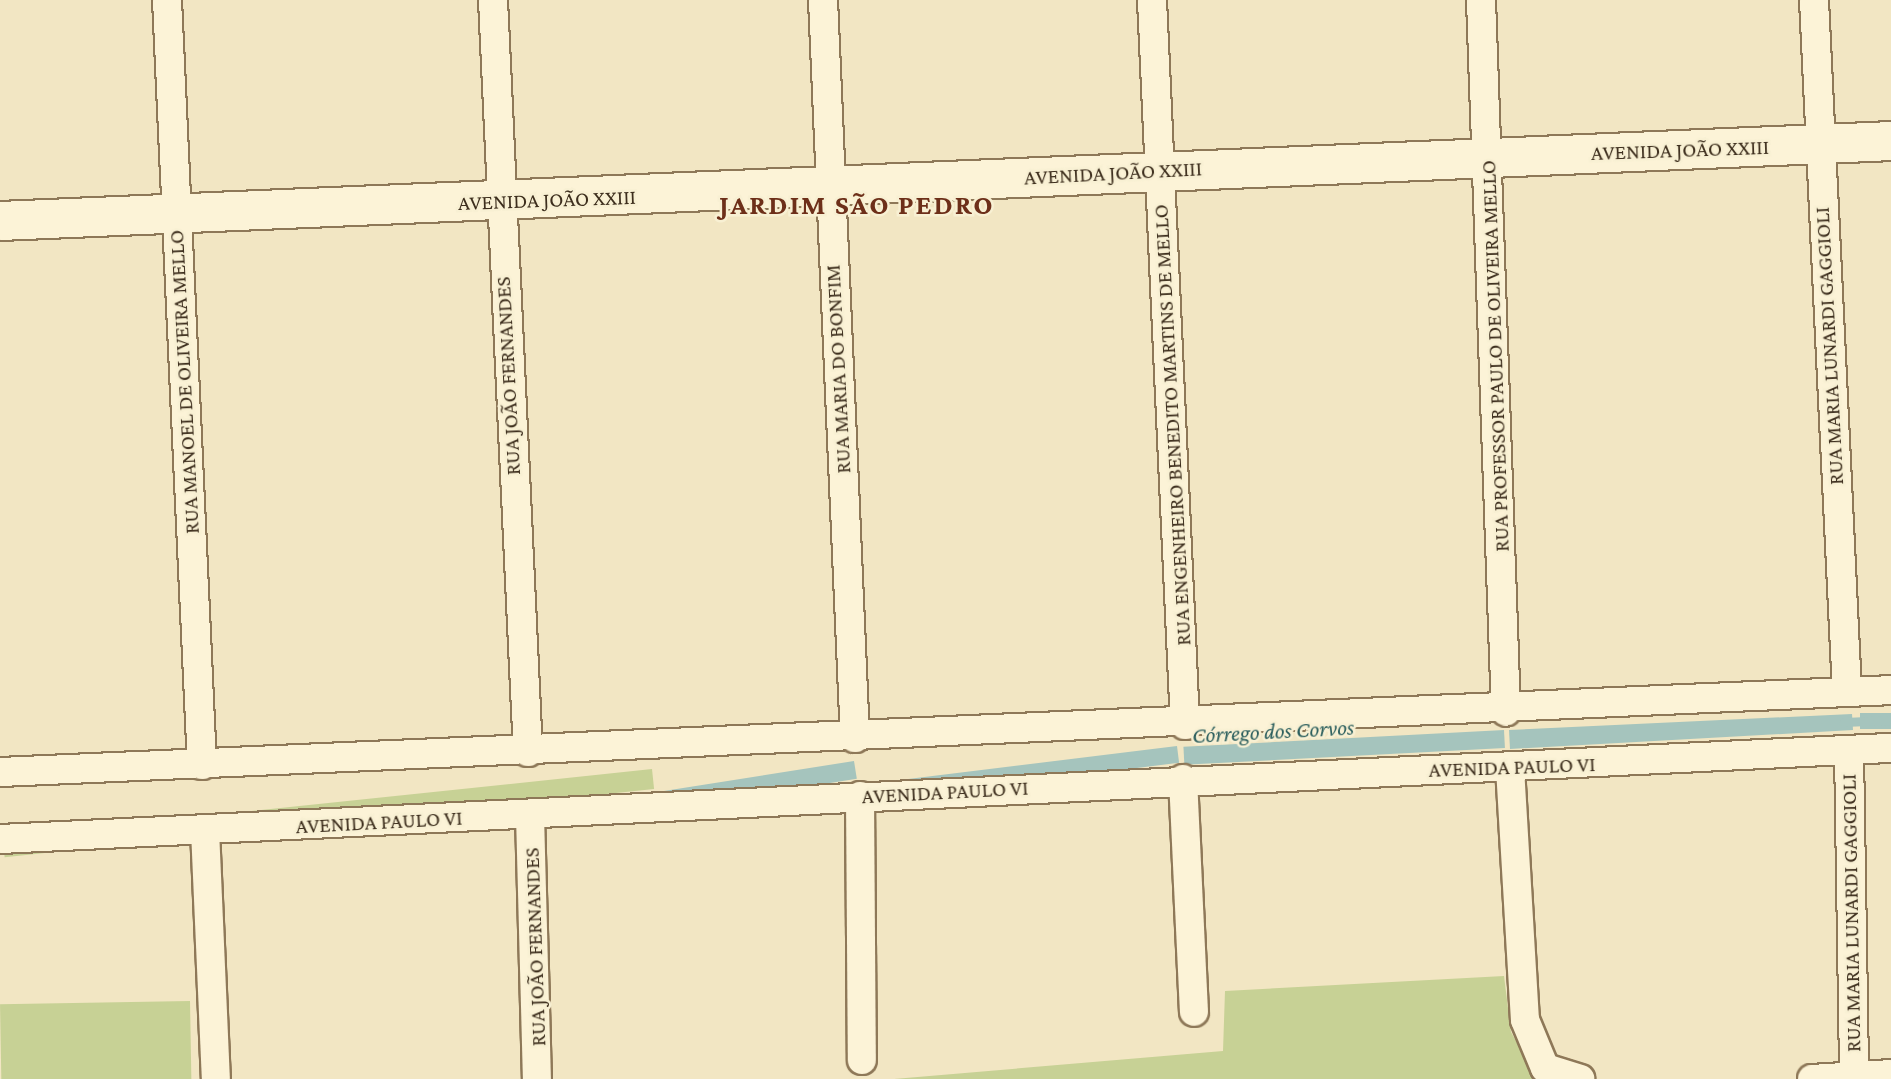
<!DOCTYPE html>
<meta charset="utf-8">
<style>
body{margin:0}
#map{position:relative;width:1891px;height:1079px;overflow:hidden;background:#f2e6c3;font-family:"Crimson Pro",serif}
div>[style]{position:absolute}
.green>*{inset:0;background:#c7d195;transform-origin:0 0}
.water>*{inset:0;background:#a5c4bd;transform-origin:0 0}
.stream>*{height:9px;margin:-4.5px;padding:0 4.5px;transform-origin:4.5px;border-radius:4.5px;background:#a5c4bd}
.roads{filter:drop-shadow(2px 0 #8e7858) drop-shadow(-2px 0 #8e7858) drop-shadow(0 2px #8e7858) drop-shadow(0 -2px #8e7858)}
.street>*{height:28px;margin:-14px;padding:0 14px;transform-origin:14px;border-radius:14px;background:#fcf3d7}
.secondary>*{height:38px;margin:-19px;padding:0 19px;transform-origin:19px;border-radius:19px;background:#fcf3d7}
span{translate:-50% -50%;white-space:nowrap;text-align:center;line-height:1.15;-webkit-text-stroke:5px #f8f0d3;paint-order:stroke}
.street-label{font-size:21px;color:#3d2e1d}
.water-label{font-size:23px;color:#2b5e5d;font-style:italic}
.district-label{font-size:28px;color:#6d2f19;font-weight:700;letter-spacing:2px}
</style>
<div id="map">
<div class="green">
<div style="left:652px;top:769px;width:20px;height:653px;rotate:84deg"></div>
<div style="clip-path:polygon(1504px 976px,1511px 1032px,1531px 1069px,1550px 1079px,894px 1079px,1223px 1051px,1225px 991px)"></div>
<div style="left:190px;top:1001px;width:78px;height:190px;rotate:89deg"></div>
</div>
<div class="water">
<div style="left:1891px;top:713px;width:16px;height:31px;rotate:90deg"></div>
<div style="clip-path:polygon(1852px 714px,1853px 730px,1510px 749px,1509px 730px)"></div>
<div style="left:1504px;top:730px;width:18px;height:321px;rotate:87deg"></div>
<div style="left:1177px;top:746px;width:17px;height:318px;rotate:83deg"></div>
<div style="left:854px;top:761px;width:18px;height:202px;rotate:81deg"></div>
</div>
<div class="stream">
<div style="left:1844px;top:722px;width:47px;rotate:-2.4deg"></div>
</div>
<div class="roads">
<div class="street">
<div style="left:167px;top:0;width:766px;rotate:87.38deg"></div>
<div style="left:493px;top:0;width:753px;rotate:87.34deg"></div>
<div style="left:823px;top:0;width:739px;rotate:87.52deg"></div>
<div style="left:1152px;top:0;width:726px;rotate:87.39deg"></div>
<div style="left:1481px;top:0;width:712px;rotate:87.99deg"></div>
<div style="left:1814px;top:0;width:693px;rotate:87.27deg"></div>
<div style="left:1849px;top:750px;width:326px;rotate:89.1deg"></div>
<div style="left:1510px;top:768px;width:252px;rotate:86.6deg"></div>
<div style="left:1525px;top:1020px;width:52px;rotate:67.4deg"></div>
<div style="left:1545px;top:1068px;width:37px;rotate:17deg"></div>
<div style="left:0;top:772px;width:1893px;rotate:-2.48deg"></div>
<div style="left:1183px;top:779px;width:233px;rotate:87.3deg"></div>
<div style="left:860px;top:796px;width:264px;rotate:89.6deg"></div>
<div style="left:530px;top:815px;width:264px;rotate:88.5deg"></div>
<div style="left:205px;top:830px;width:249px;rotate:87.5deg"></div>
<div style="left:0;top:839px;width:1893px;rotate:-2.76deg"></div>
<div style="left:1812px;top:1079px;width:79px;rotate:-3.6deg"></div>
</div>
<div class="secondary">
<div style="left:0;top:221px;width:1893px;rotate:-2.42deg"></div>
</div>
</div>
<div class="street-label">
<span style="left:1680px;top:150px;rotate:-2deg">AVENIDA JOÃO XXIII</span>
<span style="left:1113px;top:173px;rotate:-3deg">AVENIDA JOÃO XXIII</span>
<span style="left:547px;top:200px;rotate:-2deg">AVENIDA JOÃO XXIII</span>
<span style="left:1829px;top:346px;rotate:-93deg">RUA MARIA LUNARDI GAGGIOLI</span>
<span style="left:1495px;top:356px;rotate:-92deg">RUA PROFESSOR PAULO DE OLIVEIRA MELLO</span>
<span style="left:838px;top:369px;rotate:-93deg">RUA MARIA DO BONFIM</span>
<span style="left:508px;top:376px;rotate:-93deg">RUA JOÃO FERNANDES</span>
<span style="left:184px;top:382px;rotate:-93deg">RUA MANOEL DE OLIVEIRA MELLO</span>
<span style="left:1172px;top:425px;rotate:-93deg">RUA ENGENHEIRO BENEDITO MARTINS DE MELLO</span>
<span style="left:1512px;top:767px;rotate:-2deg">AVENIDA PAULO VI</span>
<span style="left:945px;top:792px;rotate:-3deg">AVENIDA PAULO VI</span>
<span style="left:379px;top:822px;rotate:-3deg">AVENIDA PAULO VI</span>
<span style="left:1851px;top:913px;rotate:-91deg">RUA MARIA LUNARDI GAGGIOLI</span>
<span style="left:535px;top:947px;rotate:-92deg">RUA JOÃO FERNANDES</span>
</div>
<div class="water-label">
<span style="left:1273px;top:731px;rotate:-3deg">Córrego dos Corvos</span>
</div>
<div class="district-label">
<span style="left:857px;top:205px">JARDIM SÃO PEDRO</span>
</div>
</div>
